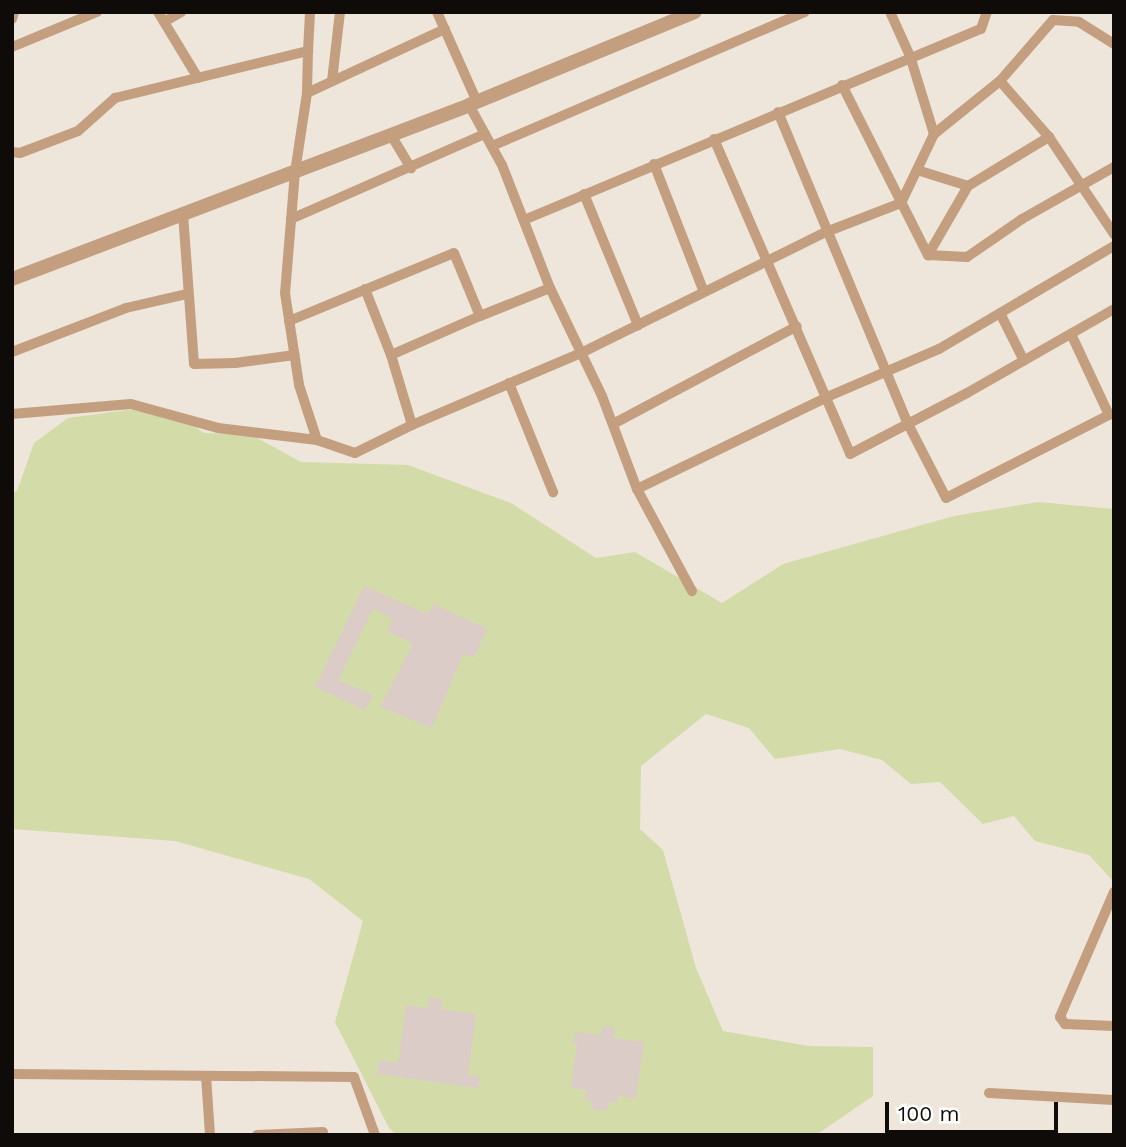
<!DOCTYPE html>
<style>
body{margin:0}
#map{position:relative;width:1126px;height:1147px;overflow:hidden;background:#eee6da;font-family:"Work Sans",sans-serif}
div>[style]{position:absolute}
.green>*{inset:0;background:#d3dca8}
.building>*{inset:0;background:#dbccc7}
.minor>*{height:10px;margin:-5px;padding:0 5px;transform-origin:5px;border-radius:5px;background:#c39f80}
.tertiary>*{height:14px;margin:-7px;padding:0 7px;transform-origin:7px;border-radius:7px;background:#c39f80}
span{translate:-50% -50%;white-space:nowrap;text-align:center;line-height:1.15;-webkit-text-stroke:5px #fff;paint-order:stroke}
.frame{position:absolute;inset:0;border:14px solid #0e0b08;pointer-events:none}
.scale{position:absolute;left:885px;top:1102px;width:173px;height:32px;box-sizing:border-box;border:4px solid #0e0b08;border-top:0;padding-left:9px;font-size:21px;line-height:24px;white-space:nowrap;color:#0e0b08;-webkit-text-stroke:5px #fff;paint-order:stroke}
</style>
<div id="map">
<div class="green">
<div style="clip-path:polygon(135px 409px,181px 417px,204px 433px,250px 434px,301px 462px,408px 465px,511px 503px,596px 558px,635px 552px,722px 603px,783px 564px,954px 516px,1038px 502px,1114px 509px,1114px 882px,1089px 855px,1035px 841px,1014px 816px,983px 824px,940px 782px,911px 784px,882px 760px,840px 749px,775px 759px,749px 728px,706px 714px,641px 766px,640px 829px,663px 850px,696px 968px,723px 1031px,809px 1046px,873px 1047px,873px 1096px,816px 1135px,397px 1135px,389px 1128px,335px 1022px,363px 921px,309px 879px,175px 841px,12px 829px,12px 493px,17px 491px,34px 443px,68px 418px)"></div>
</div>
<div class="building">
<div style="clip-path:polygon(364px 586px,428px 614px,433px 604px,487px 629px,474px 658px,463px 654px,432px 728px,380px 707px,413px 644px,387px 631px,393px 619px,373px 609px,338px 680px,373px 695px,365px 710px,315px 687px)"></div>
<div style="clip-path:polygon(429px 997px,442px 999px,441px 1009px,476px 1014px,468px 1075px,480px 1076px,478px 1088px,377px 1074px,379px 1060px,398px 1063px,406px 1005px,428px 1008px)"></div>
<div style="clip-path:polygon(603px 1026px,615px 1028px,613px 1038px,644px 1042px,636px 1098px,618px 1096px,617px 1103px,609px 1102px,607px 1111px,591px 1109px,592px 1100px,585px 1099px,586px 1090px,571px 1088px,577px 1044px,573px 1044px,575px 1032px,601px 1035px)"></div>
</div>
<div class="minor">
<div style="left:158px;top:12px;width:77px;rotate:58.8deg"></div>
<div style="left:437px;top:12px;width:98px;rotate:66deg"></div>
<div style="left:12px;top:19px;width:7px;rotate:-74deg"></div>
<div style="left:164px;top:22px;width:20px;rotate:-30deg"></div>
<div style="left:12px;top:47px;width:92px;rotate:-22.4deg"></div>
<div style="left:308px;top:51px;width:39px;rotate:-87deg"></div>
<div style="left:332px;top:81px;width:69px;rotate:-83.4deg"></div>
<div style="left:1000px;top:81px;width:81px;rotate:-49deg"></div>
<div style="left:1053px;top:20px;width:26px;rotate:4deg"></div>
<div style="left:1079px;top:22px;width:41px;rotate:32.2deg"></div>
<div style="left:842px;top:85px;width:191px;rotate:63.2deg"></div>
<div style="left:928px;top:255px;width:39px;rotate:3deg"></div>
<div style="left:967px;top:257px;width:67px;rotate:-34.6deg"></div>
<div style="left:1022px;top:219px;width:106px;rotate:-29.5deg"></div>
<div style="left:307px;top:93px;width:152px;rotate:-24.9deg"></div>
<div style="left:469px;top:105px;width:68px;rotate:61.2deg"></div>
<div style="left:502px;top:165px;width:132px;rotate:68.7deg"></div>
<div style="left:550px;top:288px;width:120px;rotate:64.3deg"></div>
<div style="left:602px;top:396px;width:99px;rotate:69.4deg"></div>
<div style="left:637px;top:489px;width:116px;rotate:61.7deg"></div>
<div style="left:778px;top:112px;width:338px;rotate:67.4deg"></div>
<div style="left:908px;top:424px;width:83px;rotate:62.8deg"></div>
<div style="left:946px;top:498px;width:183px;rotate:-27deg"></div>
<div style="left:1109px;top:415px;width:89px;rotate:-115.1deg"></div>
<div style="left:934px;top:134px;width:85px;rotate:-38.8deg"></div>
<div style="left:1000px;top:81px;width:74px;rotate:48.8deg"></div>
<div style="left:1049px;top:137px;width:117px;rotate:56.2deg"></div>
<div style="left:391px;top:135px;width:39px;rotate:59deg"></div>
<div style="left:714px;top:139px;width:343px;rotate:66.6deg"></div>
<div style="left:850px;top:454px;width:132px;rotate:-27.5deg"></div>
<div style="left:967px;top:393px;width:169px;rotate:-29.7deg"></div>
<div style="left:492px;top:146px;width:340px;rotate:-23.2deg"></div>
<div style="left:12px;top:152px;width:8px;rotate:7deg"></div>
<div style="left:20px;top:153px;width:62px;rotate:-20.8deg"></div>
<div style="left:78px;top:131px;width:50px;rotate:-41.7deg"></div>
<div style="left:115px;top:98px;width:199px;rotate:-13.7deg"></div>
<div style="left:308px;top:51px;width:42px;rotate:91.4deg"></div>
<div style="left:307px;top:93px;width:80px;rotate:98.6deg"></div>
<div style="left:295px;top:172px;width:121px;rotate:94.7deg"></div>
<div style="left:285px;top:293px;width:93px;rotate:81.3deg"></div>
<div style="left:299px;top:385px;width:58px;rotate:71.9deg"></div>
<div style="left:317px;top:440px;width:40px;rotate:18.9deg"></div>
<div style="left:355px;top:453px;width:64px;rotate:-26.2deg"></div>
<div style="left:654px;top:164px;width:137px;rotate:68.7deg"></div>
<div style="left:917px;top:170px;width:53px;rotate:17.4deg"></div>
<div style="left:968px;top:186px;width:95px;rotate:-31.2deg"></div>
<div style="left:584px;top:194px;width:142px;rotate:67.6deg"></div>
<div style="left:183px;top:214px;width:150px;rotate:85.8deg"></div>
<div style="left:194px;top:364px;width:41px;rotate:-1.4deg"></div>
<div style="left:235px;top:363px;width:60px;rotate:-7.7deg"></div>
<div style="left:291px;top:219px;width:212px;rotate:-23.7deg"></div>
<div style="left:524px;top:220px;width:495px;rotate:-22.7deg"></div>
<div style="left:981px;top:29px;width:18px;rotate:-71deg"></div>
<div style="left:928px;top:255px;width:80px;rotate:-59.9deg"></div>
<div style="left:365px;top:289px;width:71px;rotate:68.5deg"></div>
<div style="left:391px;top:355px;width:73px;rotate:73.3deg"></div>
<div style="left:412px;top:425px;width:184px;rotate:-23.1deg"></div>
<div style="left:581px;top:353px;width:273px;rotate:-26.3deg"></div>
<div style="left:826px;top:232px;width:80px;rotate:-21.1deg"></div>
<div style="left:901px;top:203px;width:76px;rotate:-64.4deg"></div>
<div style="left:934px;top:134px;width:82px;rotate:-107.1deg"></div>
<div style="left:910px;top:56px;width:48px;rotate:-114.4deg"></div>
<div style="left:1001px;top:315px;width:51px;rotate:63.4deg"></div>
<div style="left:289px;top:321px;width:178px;rotate:-22.4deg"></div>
<div style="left:454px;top:253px;width:68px;rotate:67.6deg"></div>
<div style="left:480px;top:316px;width:75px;rotate:-21.8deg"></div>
<div style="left:12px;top:352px;width:122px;rotate:-21.1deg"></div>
<div style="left:126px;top:308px;width:63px;rotate:-12.9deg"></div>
<div style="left:391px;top:355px;width:97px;rotate:-23.7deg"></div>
<div style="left:509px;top:383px;width:118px;rotate:68deg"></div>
<div style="left:12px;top:414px;width:119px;rotate:-4.8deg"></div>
<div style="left:131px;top:404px;width:90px;rotate:15.4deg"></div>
<div style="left:218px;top:428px;width:100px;rotate:6.9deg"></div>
<div style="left:613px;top:424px;width:208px;rotate:-28deg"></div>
<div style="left:637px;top:489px;width:211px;rotate:-25.8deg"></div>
<div style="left:827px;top:397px;width:122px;rotate:-23.2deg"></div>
<div style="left:939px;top:349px;width:203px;rotate:-30.5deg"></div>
<div style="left:1114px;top:892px;width:136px;rotate:113.4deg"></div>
<div style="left:1060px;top:1017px;width:9px;rotate:54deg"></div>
<div style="left:1065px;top:1024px;width:49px;rotate:2.3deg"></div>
<div style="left:12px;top:1074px;width:342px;rotate:0.5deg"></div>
<div style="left:354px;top:1077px;width:62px;rotate:70.1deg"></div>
<div style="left:206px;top:1076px;width:59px;rotate:86.1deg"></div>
<div style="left:989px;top:1093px;width:125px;rotate:3.2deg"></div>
<div style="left:257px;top:1135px;width:66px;rotate:-2.6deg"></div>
</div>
<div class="tertiary">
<div style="left:12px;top:279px;width:489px;rotate:-20.8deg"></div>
<div style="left:469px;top:105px;width:244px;rotate:-22.4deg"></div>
</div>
<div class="frame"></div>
<div class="scale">100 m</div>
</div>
